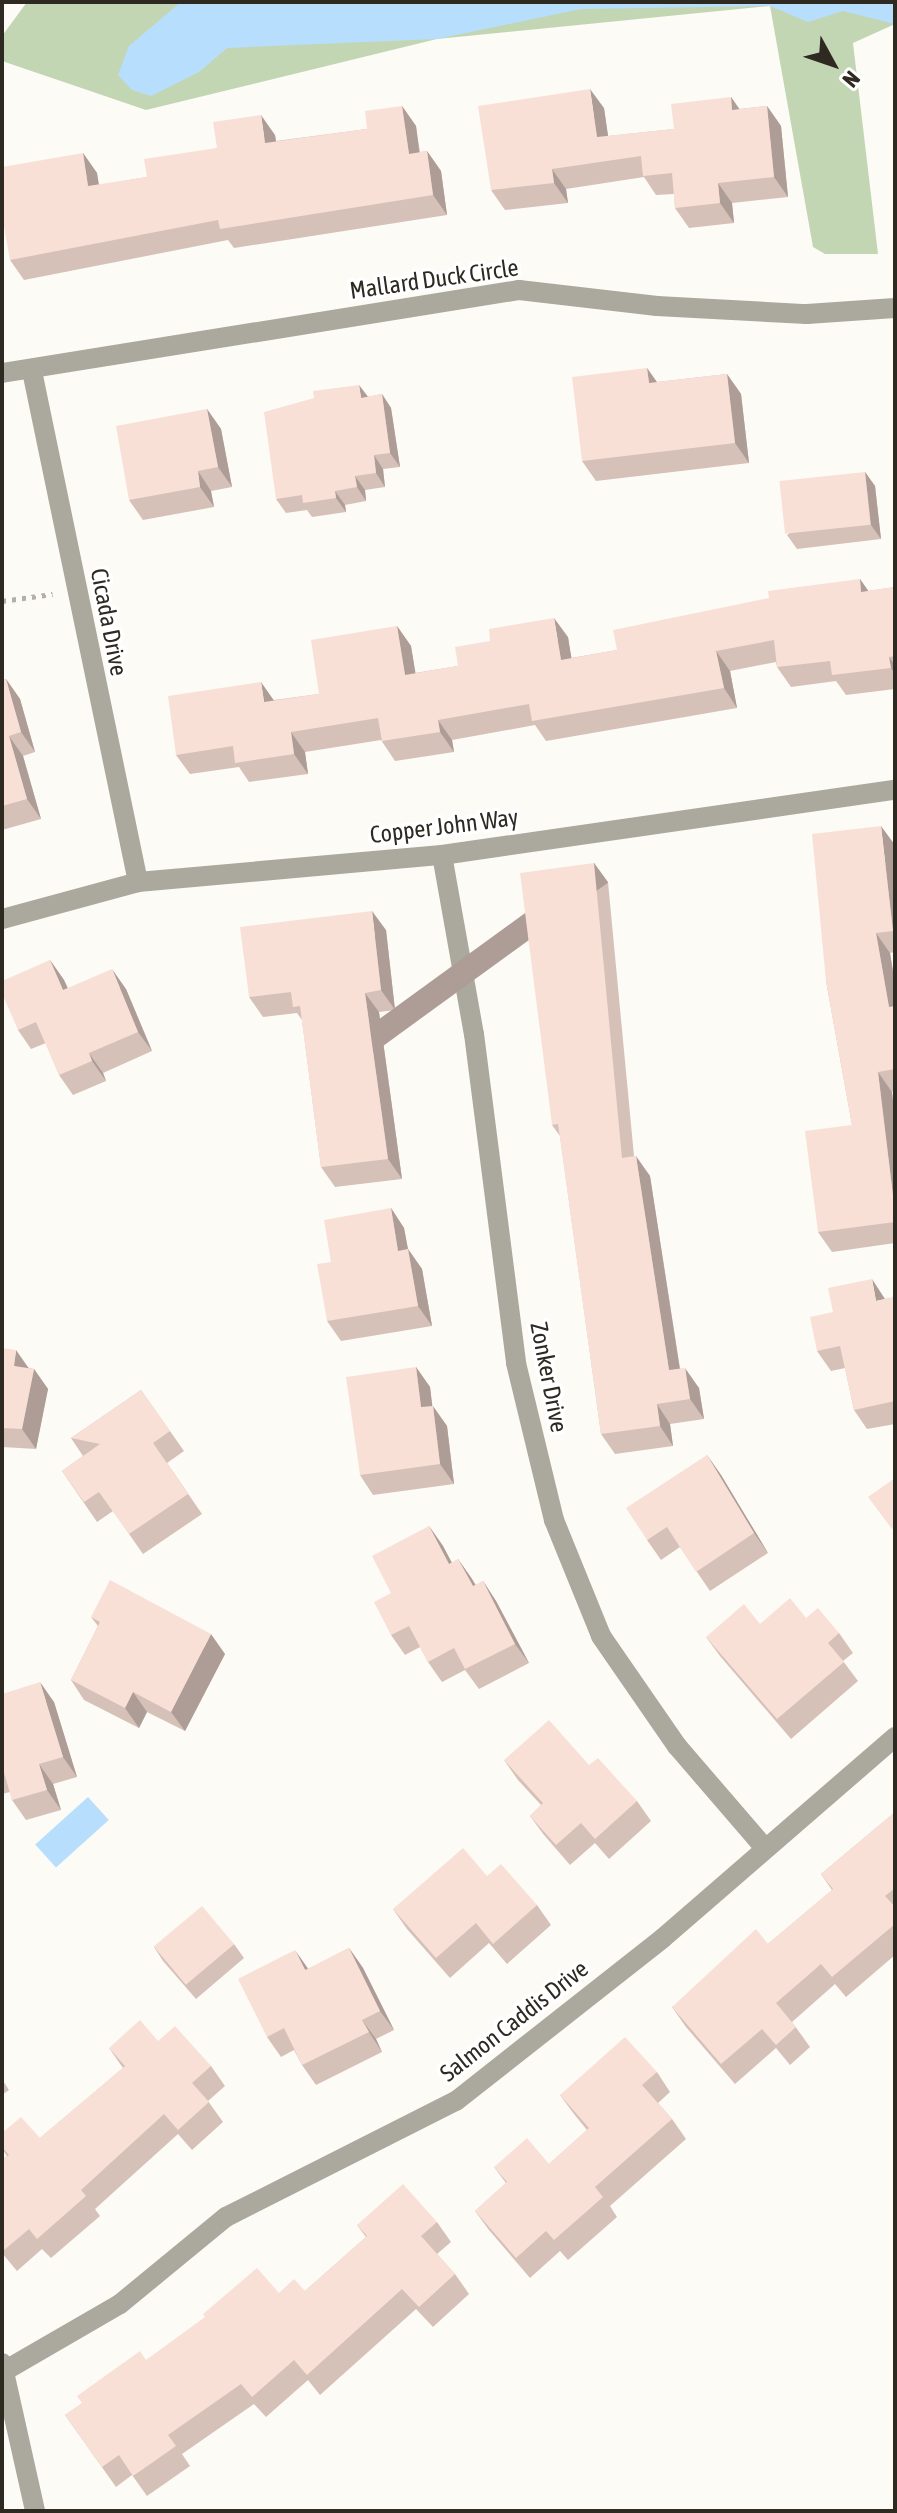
<!DOCTYPE html>
<style>
body{margin:0}
#map{position:relative;width:897px;height:2513px;overflow:hidden;background:#fdfbf6;font-family:"Asap Condensed",sans-serif}
div>[style]{position:absolute}
.green>*{inset:0;background:#c3d6b3}
.water>*{inset:0;background:#b8defd;transform-origin:0 0}
.path>*{height:5px;margin-top:-2.5px;transform-origin:0;background:repeating-linear-gradient(90deg,#b3b0a9 0 4px,transparent 0 10px)}
.street>*{height:20px;margin:-10px;padding:0 10px;transform-origin:10px;border-radius:10px;background:#aba89d}
.wall>*{inset:0;background:#d6c1b9}
.shaded-wall>*{inset:0;background:#ae9d96;transform-origin:0 0}
.building>*{inset:0;background:#f9e0d7;transform-origin:0 0}
span{translate:-50% -50%;white-space:nowrap;text-align:center;line-height:1.15;-webkit-text-stroke:7px #fff;paint-order:stroke}
.street-label{font-size:24px;color:#2e2a21}
.frame{position:absolute;inset:0;border:4px solid #2e2a21;pointer-events:none}
.north{position:absolute;left:793px;top:24px;width:80px;height:80px;-webkit-text-stroke:6px #fff;paint-order:stroke;rotate:130deg;font-size:22px;font-weight:700;line-height:32px;text-align:center;color:#2e2a21}
.north::after{content:'';display:block;margin:auto;width:28px;height:36px;background:#2e2a21;clip-path:polygon(50% 0,100% 100%,50% 72%,0 100%)}
</style>
<div id="map">
<div class="green">
<div style="clip-path:polygon(27px 2px,895px 2px,895px 24px,853px 43px,878px 254px,825px 254px,813px 247px,770px 6px,437px 39px,146px 110px,2px 61px,2px 36px)"></div>
</div>
<div class="water">
<div style="clip-path:polygon(181px 2px,895px 2px,895px 24px,843px 11px,808px 22px,770px 6px,581px 9px,437px 39px,227px 48px,199px 72px,151px 96px,132px 90px,118px 75px,129px 46px)"></div>
<div style="left:88px;top:1797px;width:31px;height:71px;rotate:48deg"></div>
</div>
<div class="path">
<div style="left:2px;top:601px;width:51px;rotate:-7.8deg"></div>
</div>
<div class="street">
<div style="left:32px;top:371px;width:522px;rotate:78.28deg"></div>
<div style="left:2px;top:373px;width:524px;rotate:-9.12deg"></div>
<div style="left:519px;top:290px;width:139px;rotate:6.6deg"></div>
<div style="left:657px;top:306px;width:150px;rotate:3.1deg"></div>
<div style="left:807px;top:314px;width:88px;rotate:-3.9deg"></div>
<div style="left:442px;top:855px;width:182px;rotate:79.9deg"></div>
<div style="left:474px;top:1034px;width:332px;rotate:82.7deg"></div>
<div style="left:516px;top:1363px;width:162px;rotate:76.4deg"></div>
<div style="left:554px;top:1520px;width:125px;rotate:67.9deg"></div>
<div style="left:601px;top:1636px;width:134px;rotate:55.4deg"></div>
<div style="left:677px;top:1746px;width:133px;rotate:49.3deg"></div>
<div style="left:2px;top:919px;width:141px;rotate:-15.2deg"></div>
<div style="left:138px;top:882px;width:305px;rotate:-5.1deg"></div>
<div style="left:442px;top:855px;width:458px;rotate:-8.2deg"></div>
<div style="left:2px;top:2363px;width:152px;rotate:77.4deg"></div>
<div style="left:6px;top:2370px;width:132px;rotate:-30.1deg"></div>
<div style="left:120px;top:2304px;width:137px;rotate:-39.4deg"></div>
<div style="left:226px;top:2217px;width:258px;rotate:-26.8deg"></div>
<div style="left:456px;top:2101px;width:263px;rotate:-38.2deg"></div>
<div style="left:663px;top:1938px;width:307px;rotate:-40.9deg"></div>
</div>
<div class="wall">
<div style="clip-path:polygon(731px 97px,739px 109px,767px 106px,781px 126px,788px 197px,732px 203px,734px 223px,689px 228px,675px 208px,674px 194px,656px 195px,644px 177px,566px 189px,568px 203px,505px 210px,491px 190px,604px 108px,608px 136px,674px 129px)"></div>
<div style="clip-path:polygon(402px 106px,416px 126px,420px 152px,427px 151px,441px 171px,447px 215px,234px 248px,228px 240px,24px 280px,10px 260px,83px 153px,97px 173px,99px 185px,147px 177px,217px 148px,275px 135px,276px 141px,367px 129px)"></div>
<div style="clip-path:polygon(647px 368px,657px 382px,727px 374px,741px 394px,749px 463px,596px 481px,582px 461px)"></div>
<div style="clip-path:polygon(382px 394px,391px 408px,400px 467px,383px 469px,385px 487px,365px 490px,366px 501px,345px 505px,346px 512px,312px 517px,307px 510px,286px 513px,276px 499px,367px 397px)"></div>
<div style="clip-path:polygon(207px 409px,221px 429px,232px 487px,211px 491px,214px 507px,143px 520px,129px 500px)"></div>
<div style="clip-path:polygon(865px 472px,875px 486px,881px 539px,797px 549px,787px 535px)"></div>
<div style="clip-path:polygon(860px 579px,868px 591px,895px 587px,895px 689px,846px 695px,836px 681px,791px 687px,777px 667px,776px 662px,730px 671px,737px 708px,546px 741px,535px 725px,452px 740px,454px 752px,395px 761px,381px 740px,305px 752px,308px 774px,249px 782px,239px 767px,190px 774px,176px 755px,274px 700px,319px 694px,397px 626px,411px 646px,415px 673px,458px 666px,568px 637px,571px 658px,617px 650px)"></div>
<div style="clip-path:polygon(6px 679px,20px 699px,35px 752px,23px 756px,41px 819px,2px 830px,2px 680px)"></div>
<div style="clip-path:polygon(895px 845px,895px 952px,890px 953px,895px 984px,895px 1091px,892px 1092px,895px 1119px,895px 1243px,832px 1252px,818px 1232px,852px 1125px,826px 981px)"></div>
<div style="clip-path:polygon(594px 863px,608px 882px,634px 1156px,650px 1176px,680px 1368px,699px 1388px,704px 1419px,670px 1424px,673px 1446px,615px 1454px,601px 1434px,560px 1136px,552px 1125px)"></div>
<div style="clip-path:polygon(386px 930px,395px 1010px,379px 1012px,402px 1179px,335px 1187px,321px 1167px,302px 1020px,297px 1013px,263px 1017px,249px 997px)"></div>
<div style="clip-path:polygon(50px 960px,64px 980px,68px 988px,126px 989px,152px 1051px,103px 1073px,106px 1081px,73px 1095px,59px 1075px,46px 1043px,31px 1049px,18px 1030px)"></div>
<div style="clip-path:polygon(391px 1208px,404px 1228px,408px 1249px,422px 1269px,432px 1326px,341px 1341px,327px 1321px,331px 1262px)"></div>
<div style="clip-path:polygon(895px 1297px,895px 1424px,867px 1429px,854px 1410px,845px 1368px,831px 1371px,817px 1351px,885px 1299px)"></div>
<div style="clip-path:polygon(2px 1348px,29px 1368px,34px 1369px,48px 1389px,36px 1449px,2px 1447px)"></div>
<div style="clip-path:polygon(416px 1367px,430px 1387px,432px 1406px,447px 1426px,454px 1484px,373px 1495px,360px 1475px)"></div>
<div style="clip-path:polygon(141px 1390px,184px 1451px,167px 1463px,202px 1514px,143px 1554px,113px 1511px,97px 1522px,62px 1471px,83px 1456px,71px 1438px)"></div>
<div style="clip-path:polygon(707px 1455px,721px 1475px,768px 1553px,710px 1591px,680px 1547px,661px 1560px,647px 1540px)"></div>
<div style="clip-path:polygon(429px 1526px,443px 1546px,452px 1563px,458px 1559px,476px 1585px,483px 1581px,496px 1601px,529px 1663px,479px 1689px,465px 1670px,442px 1682px,428px 1662px,420px 1647px,405px 1655px,391px 1635px,391px 1593px)"></div>
<div style="clip-path:polygon(91px 1617px,225px 1654px,185px 1731px,147px 1712px,139px 1728px,84px 1700px,71px 1680px,98px 1626px)"></div>
<div style="clip-path:polygon(806px 1618px,839px 1633px,853px 1653px,843px 1661px,858px 1681px,791px 1739px,720px 1656px,706px 1637px,760px 1624px)"></div>
<div style="clip-path:polygon(2px 1694px,54px 1702px,77px 1777px,53px 1784px,61px 1810px,26px 1820px,12px 1800px,10px 1792px,2px 1794px)"></div>
<div style="clip-path:polygon(504px 1760px,589px 1765px,637px 1801px,651px 1821px,609px 1859px,595px 1843px,570px 1865px,544px 1835px,530px 1816px,541px 1805px,518px 1780px)"></div>
<div style="clip-path:polygon(895px 1812px,895px 1955px,846px 1997px,835px 1984px,792px 2022px,810px 2047px,790px 2065px,776px 2048px,735px 2084px,686px 2027px,672px 2007px,768px 1944px,832px 1890px,821px 1874px)"></div>
<div style="clip-path:polygon(487px 1876px,537px 1905px,551px 1925px,507px 1964px,489px 1943px,450px 1978px,407px 1929px,393px 1909px)"></div>
<div style="clip-path:polygon(234px 1944px,244px 1958px,196px 1999px,163px 1961px,154px 1947px)"></div>
<div style="clip-path:polygon(349px 1948px,363px 1968px,394px 2030px,376px 2039px,382px 2052px,316px 2085px,302px 2065px,294px 2050px,281px 2057px,267px 2037px,308px 1969px)"></div>
<div style="clip-path:polygon(158px 2041px,211px 2066px,225px 2086px,208px 2101px,223px 2122px,192px 2150px,178px 2134px,95px 2209px,100px 2216px,51px 2258px,42px 2249px,17px 2271px,2px 2253px,2px 2160px,7px 2156px,2px 2149px,2px 2133px,40px 2138px,123px 2068px,109px 2048px)"></div>
<div style="clip-path:polygon(657px 2072px,670px 2092px,658px 2103px,672px 2119px,686px 2139px,610px 2206px,617px 2217px,568px 2260px,560px 2251px,530px 2278px,489px 2230px,475px 2211px,506px 2183px,494px 2167px,549px 2164px,587px 2130px,574px 2114px,560px 2095px)"></div>
<div style="clip-path:polygon(2px 2079px,9px 2090px,2px 2095px)"></div>
<div style="clip-path:polygon(437px 2222px,451px 2242px,437px 2254px,455px 2274px,469px 2294px,433px 2327px,416px 2309px,320px 2395px,308px 2380px,266px 2417px,254px 2404px,182px 2454px,190px 2466px,147px 2496px,132px 2475px,116px 2487px,65px 2415px,146px 2360px,279px 2293px,305px 2291px,366px 2237px,357px 2225px)"></div>
</div>
<div class="shaded-wall">
<div style="clip-path:polygon(590px 89px,604px 108px,611px 156px,597px 137px)"></div>
<div style="clip-path:polygon(731px 97px,745px 117px,732px 110px)"></div>
<div style="clip-path:polygon(402px 106px,416px 126px,422px 174px,409px 154px)"></div>
<div style="clip-path:polygon(767px 106px,781px 126px,788px 197px,774px 177px)"></div>
<div style="clip-path:polygon(261px 115px,275px 135px,279px 162px,265px 143px)"></div>
<div style="clip-path:polygon(427px 151px,441px 171px,447px 215px,433px 195px)"></div>
<div style="clip-path:polygon(83px 153px,97px 173px,102px 206px,88px 186px)"></div>
<div style="clip-path:polygon(552px 169px,566px 189px,568px 203px,554px 183px)"></div>
<div style="clip-path:polygon(718px 183px,732px 203px,734px 223px,720px 203px)"></div>
<div style="clip-path:polygon(647px 368px,661px 388px,649px 383px)"></div>
<div style="clip-path:polygon(727px 374px,741px 394px,749px 463px,735px 443px)"></div>
<div style="clip-path:polygon(359px 385px,369px 398px,361px 398px)"></div>
<div style="clip-path:polygon(382px 394px,391px 408px,400px 467px,390px 453px)"></div>
<div style="clip-path:polygon(207px 409px,221px 429px,232px 487px,218px 467px)"></div>
<div style="clip-path:polygon(374px 455px,383px 469px,385px 487px,376px 473px)"></div>
<div style="clip-path:polygon(198px 471px,211px 491px,214px 507px,200px 487px)"></div>
<div style="clip-path:polygon(865px 472px,875px 486px,881px 539px,871px 525px)"></div>
<div style="clip-path:polygon(355px 476px,365px 490px,366px 501px,357px 487px)"></div>
<div style="clip-path:polygon(335px 491px,345px 505px,346px 512px,336px 498px)"></div>
<div style="clip-path:polygon(860px 579px,874px 599px,861px 592px)"></div>
<div style="clip-path:polygon(554px 618px,568px 637px,575px 679px,561px 660px)"></div>
<div style="clip-path:polygon(397px 626px,411px 646px,419px 694px,405px 675px)"></div>
<div style="clip-path:polygon(716px 651px,730px 671px,737px 708px,724px 688px)"></div>
<div style="clip-path:polygon(889px 657px,895px 665px,895px 674px,891px 668px)"></div>
<div style="clip-path:polygon(6px 679px,20px 699px,35px 752px,21px 732px)"></div>
<div style="clip-path:polygon(261px 682px,275px 702px,264px 702px)"></div>
<div style="clip-path:polygon(438px 720px,452px 740px,454px 752px,440px 732px)"></div>
<div style="clip-path:polygon(291px 732px,305px 752px,308px 774px,294px 754px)"></div>
<div style="clip-path:polygon(9px 736px,23px 756px,41px 819px,27px 799px)"></div>
<div style="clip-path:polygon(881px 826px,895px 845px,895px 934px,893px 931px)"></div>
<div style="left:594px;top:863px;width:24px;height:296px;rotate:54deg"></div>
<div style="clip-path:polygon(372px 911px,386px 930px,395px 1010px,381px 990px)"></div>
<div style="clip-path:polygon(876px 933px,890px 953px,895px 984px,895px 1016px,889px 1007px)"></div>
<div style="clip-path:polygon(50px 960px,64px 980px,77px 1010px,63px 990px)"></div>
<div style="clip-path:polygon(112px 969px,126px 989px,152px 1051px,138px 1032px)"></div>
<div style="clip-path:polygon(365px 993px,379px 1012px,402px 1179px,388px 1159px)"></div>
<div style="clip-path:polygon(89px 1053px,103px 1073px,106px 1081px,92px 1061px)"></div>
<div style="clip-path:polygon(878px 1072px,892px 1092px,895px 1119px,895px 1212px)"></div>
<div style="clip-path:polygon(636px 1156px,650px 1176px,683px 1390px,669px 1370px)"></div>
<div style="clip-path:polygon(391px 1208px,404px 1228px,412px 1271px,398px 1251px)"></div>
<div style="clip-path:polygon(408px 1249px,422px 1269px,432px 1326px,418px 1306px)"></div>
<div style="clip-path:polygon(872px 1279px,885px 1299px,876px 1301px)"></div>
<div style="clip-path:polygon(16px 1350px,30px 1370px,14px 1366px)"></div>
<div style="clip-path:polygon(416px 1367px,430px 1387px,435px 1427px,421px 1407px)"></div>
<div style="clip-path:polygon(685px 1368px,699px 1388px,704px 1419px,690px 1399px)"></div>
<div style="clip-path:polygon(34px 1369px,48px 1389px,36px 1449px,22px 1429px)"></div>
<div style="clip-path:polygon(657px 1404px,670px 1424px,673px 1446px,660px 1426px)"></div>
<div style="clip-path:polygon(433px 1406px,447px 1426px,454px 1484px,440px 1464px)"></div>
<div style="clip-path:polygon(707px 1455px,721px 1475px,768px 1553px,754px 1533px)"></div>
<div style="clip-path:polygon(429px 1526px,443px 1546px,463px 1584px,449px 1564px)"></div>
<div style="clip-path:polygon(458px 1559px,472px 1579px,487px 1606px,473px 1586px)"></div>
<div style="clip-path:polygon(483px 1581px,496px 1601px,529px 1663px,515px 1644px)"></div>
<div style="clip-path:polygon(211px 1634px,225px 1654px,185px 1731px,171px 1712px)"></div>
<div style="clip-path:polygon(40px 1682px,54px 1702px,77px 1777px,63px 1757px)"></div>
<div style="clip-path:polygon(133px 1692px,147px 1712px,139px 1728px,125px 1708px)"></div>
<div style="clip-path:polygon(39px 1764px,53px 1784px,61px 1810px,47px 1790px)"></div>
<div style="clip-path:polygon(349px 1948px,363px 1968px,394px 2030px,380px 2011px)"></div>
<div style="clip-path:polygon(295px 1950px,309px 1970px,305px 1970px)"></div>
<div style="clip-path:polygon(362px 2020px,376px 2039px,382px 2052px,369px 2032px)"></div>
</div>
<div class="building">
<div style="clip-path:polygon(590px 89px,597px 137px,674px 129px,671px 104px,731px 97px,732px 110px,767px 106px,774px 177px,718px 183px,720px 203px,675px 208px,672px 173px,643px 176px,641px 156px,552px 169px,554px 183px,491px 190px,478px 106px)"></div>
<div style="clip-path:polygon(402px 106px,409px 154px,427px 151px,433px 195px,220px 229px,218px 220px,10px 260px,2px 216px,2px 167px,83px 153px,88px 186px,147px 177px,144px 159px,217px 148px,213px 122px,261px 115px,265px 143px,367px 129px,365px 111px)"></div>
<div style="clip-path:polygon(647px 368px,649px 383px,727px 374px,735px 443px,582px 461px,572px 377px)"></div>
<div style="clip-path:polygon(359px 385px,361px 398px,382px 394px,390px 453px,374px 455px,376px 473px,355px 476px,357px 487px,335px 491px,336px 498px,303px 503px,302px 495px,276px 499px,264px 412px,314px 398px,313px 391px)"></div>
<div style="clip-path:polygon(207px 409px,218px 467px,198px 471px,200px 487px,129px 500px,116px 426px)"></div>
<div style="left:865px;top:472px;width:53px;height:86px;rotate:84deg"></div>
<div style="clip-path:polygon(860px 579px,861px 592px,895px 587px,895px 656px,889px 657px,891px 668px,832px 675px,830px 661px,777px 667px,774px 640px,716px 651px,724px 688px,532px 721px,529px 704px,438px 720px,440px 732px,382px 741px,378px 718px,291px 732px,294px 754px,235px 763px,233px 746px,176px 755px,168px 696px,261px 682px,264px 702px,319px 694px,311px 640px,397px 626px,405px 675px,458px 666px,455px 647px,490px 641px,489px 629px,554px 618px,561px 660px,617px 650px,613px 630px,769px 598px,768px 591px)"></div>
<div style="clip-path:polygon(6px 679px,21px 732px,9px 736px,27px 799px,2px 806px,2px 680px)"></div>
<div style="clip-path:polygon(881px 826px,893px 931px,876px 933px,889px 1007px,895px 1006px,895px 1069px,878px 1072px,895px 1212px,895px 1222px,818px 1232px,805px 1131px,852px 1125px,826px 981px,812px 834px)"></div>
<div style="clip-path:polygon(594px 863px,622px 1158px,636px 1156px,669px 1370px,685px 1368px,690px 1399px,657px 1404px,660px 1426px,601px 1434px,558px 1124px,552px 1125px,520px 873px)"></div>
<div style="clip-path:polygon(372px 911px,381px 990px,365px 993px,388px 1159px,321px 1167px,300px 1006px,293px 1007px,291px 992px,249px 997px,240px 927px)"></div>
<div style="clip-path:polygon(50px 960px,63px 990px,112px 969px,138px 1032px,89px 1053px,92px 1061px,59px 1075px,36px 1022px,18px 1030px,2px 993px,2px 981px)"></div>
<div style="clip-path:polygon(391px 1208px,398px 1251px,408px 1249px,418px 1306px,327px 1321px,317px 1264px,331px 1262px,324px 1220px)"></div>
<div style="clip-path:polygon(872px 1279px,876px 1301px,895px 1297px,895px 1401px,854px 1410px,840px 1346px,817px 1351px,810px 1317px,833px 1312px,828px 1288px)"></div>
<div style="clip-path:polygon(2px 1348px,16px 1350px,14px 1366px,34px 1369px,22px 1429px,2px 1428px)"></div>
<div style="clip-path:polygon(416px 1367px,421px 1407px,433px 1406px,440px 1464px,360px 1475px,346px 1377px)"></div>
<div style="clip-path:polygon(141px 1390px,170px 1431px,153px 1443px,188px 1494px,129px 1534px,99px 1492px,84px 1502px,62px 1471px,100px 1444px,71px 1438px)"></div>
<div style="clip-path:polygon(707px 1455px,754px 1533px,696px 1572px,667px 1527px,647px 1540px,626px 1508px)"></div>
<div style="clip-path:polygon(895px 1478px,895px 1527px,892px 1529px,868px 1497px)"></div>
<div style="clip-path:polygon(429px 1526px,449px 1564px,458px 1559px,473px 1586px,483px 1581px,515px 1644px,465px 1669px,454px 1648px,428px 1662px,409px 1626px,391px 1635px,374px 1602px,391px 1593px,372px 1556px)"></div>
<div style="clip-path:polygon(110px 1580px,211px 1634px,171px 1712px,133px 1692px,125px 1708px,71px 1680px,100px 1622px,91px 1617px)"></div>
<div style="clip-path:polygon(790px 1598px,806px 1618px,818px 1608px,839px 1633px,828px 1643px,844px 1662px,777px 1719px,706px 1637px,744px 1604px,760px 1624px)"></div>
<div style="clip-path:polygon(40px 1682px,63px 1757px,39px 1764px,47px 1790px,12px 1800px,3px 1769px,2px 1770px,2px 1694px)"></div>
<div style="clip-path:polygon(549px 1720px,589px 1765px,598px 1758px,637px 1801px,595px 1839px,581px 1823px,556px 1845px,530px 1816px,543px 1803px,504px 1760px)"></div>
<div style="clip-path:polygon(895px 1812px,895px 1888px,885px 1896px,895px 1907px,895px 1924px,832px 1977px,821px 1964px,776px 2003px,796px 2027px,776px 2045px,762px 2029px,721px 2064px,672px 2007px,756px 1929px,768px 1944px,833px 1889px,821px 1874px)"></div>
<div style="clip-path:polygon(463px 1848px,487px 1876px,501px 1864px,537px 1905px,493px 1944px,476px 1923px,436px 1958px,393px 1909px)"></div>
<div style="left:202px;top:1906px;width:50px;height:63px;rotate:50deg"></div>
<div style="clip-path:polygon(349px 1948px,380px 2011px,362px 2020px,369px 2032px,302px 2065px,284px 2028px,267px 2037px,238px 1979px,295px 1950px,305px 1970px)"></div>
<div style="clip-path:polygon(140px 2020px,158px 2041px,175px 2026px,211px 2066px,192px 2083px,209px 2102px,178px 2130px,164px 2114px,81px 2190px,86px 2196px,37px 2239px,29px 2229px,3px 2251px,2px 2250px,2px 2160px,9px 2155px,2px 2147px,2px 2133px,21px 2117px,40px 2138px,125px 2066px,109px 2048px)"></div>
<div style="clip-path:polygon(625px 2037px,657px 2072px,642px 2085px,672px 2119px,595px 2187px,603px 2197px,554px 2240px,546px 2231px,516px 2258px,475px 2211px,507px 2182px,494px 2167px,527px 2138px,549px 2164px,589px 2128px,560px 2095px)"></div>
<div style="clip-path:polygon(403px 2184px,437px 2222px,421px 2236px,455px 2274px,419px 2307px,402px 2289px,307px 2375px,294px 2360px,252px 2397px,241px 2384px,168px 2435px,176px 2446px,133px 2476px,119px 2455px,102px 2467px,65px 2415px,82px 2403px,77px 2396px,140px 2351px,146px 2360px,205px 2317px,203px 2314px,257px 2268px,279px 2293px,294px 2279px,305px 2291px,367px 2236px,357px 2225px)"></div>
</div>
<div class="street-label">
<span style="left:434px;top:279px;rotate:-8deg">Mallard Duck Circle</span>
<span style="left:109px;top:622px;rotate:79deg">Cicada Drive</span>
<span style="left:444px;top:826px;rotate:-7deg">Copper John Way</span>
<span style="left:549px;top:1377px;rotate:79deg">Zonker Drive</span>
<span style="left:514px;top:2021px;rotate:-38deg">Salmon Caddis Drive</span>
</div>
<div class="frame"></div>
<div class="north">N</div>
</div>
